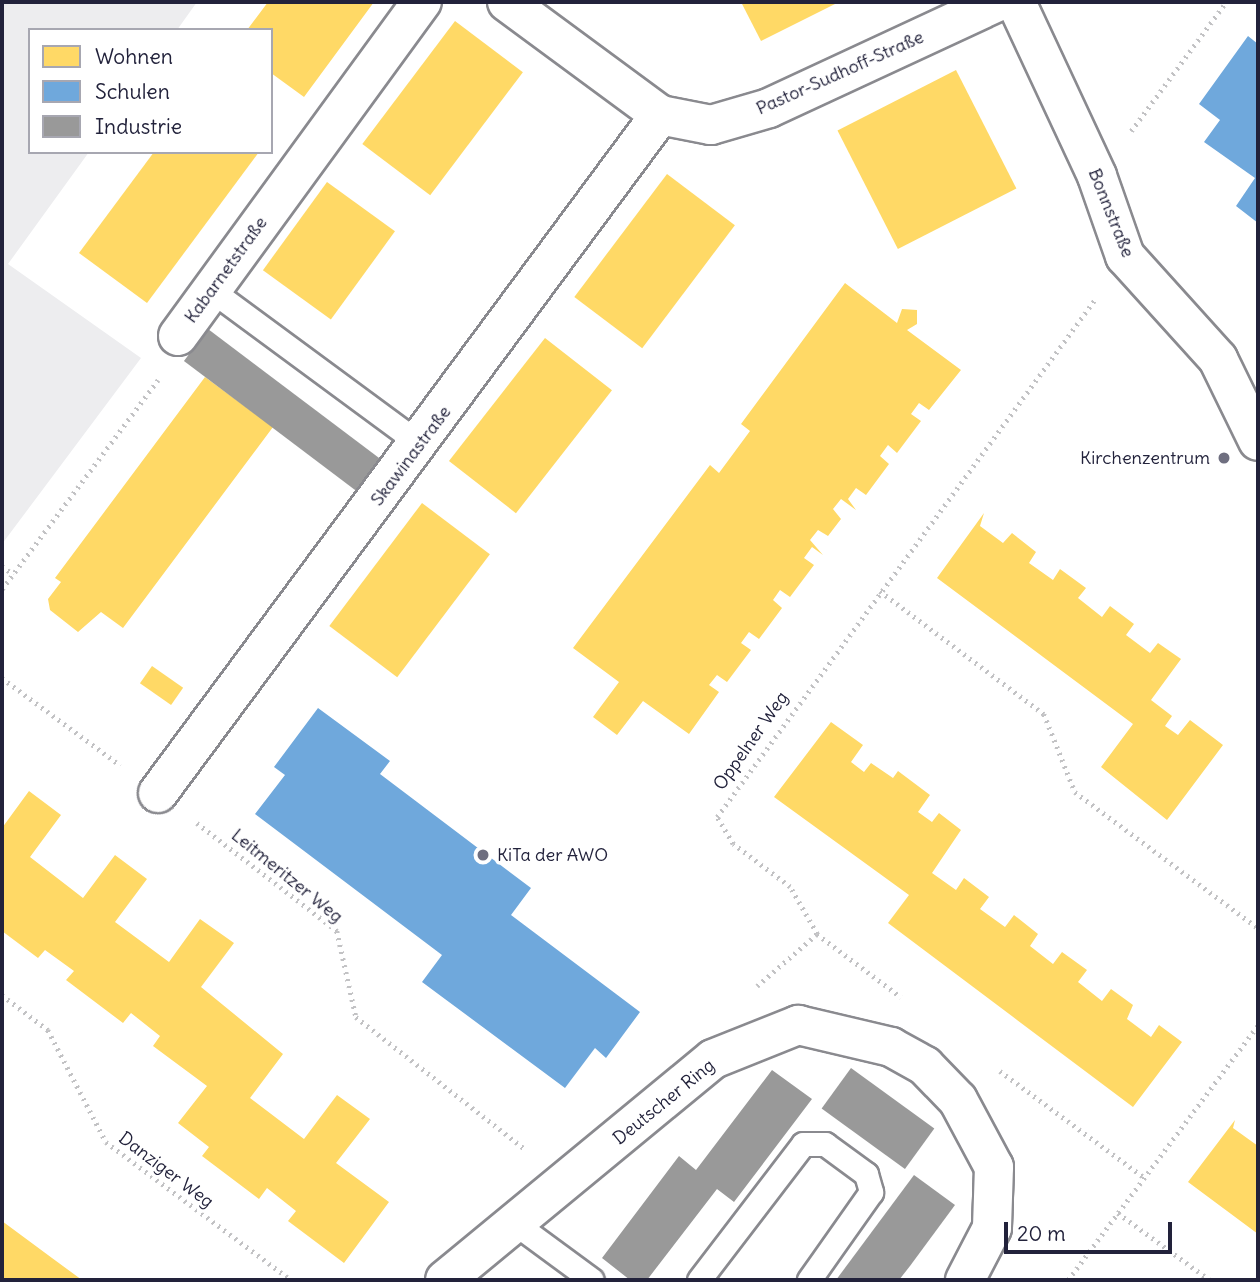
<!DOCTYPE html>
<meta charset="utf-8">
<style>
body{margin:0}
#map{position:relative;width:1260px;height:1282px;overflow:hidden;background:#fff;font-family:Delius,sans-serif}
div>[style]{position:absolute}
.green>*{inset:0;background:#ededef}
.homes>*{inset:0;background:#ffd966;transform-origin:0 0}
.schools>*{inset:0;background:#6fa8dc}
.industry>*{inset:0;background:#999;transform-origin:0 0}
.path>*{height:4.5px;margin-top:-2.25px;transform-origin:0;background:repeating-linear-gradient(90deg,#c2c2c4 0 2px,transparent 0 7px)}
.roads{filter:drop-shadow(2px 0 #8a8a8f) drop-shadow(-2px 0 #8a8a8f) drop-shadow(0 2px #8a8a8f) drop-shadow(0 -2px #8a8a8f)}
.lane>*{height:23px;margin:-11.5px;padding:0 11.5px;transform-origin:11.5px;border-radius:11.5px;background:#fff}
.street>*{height:38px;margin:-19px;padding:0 19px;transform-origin:19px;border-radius:19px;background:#fff}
.dots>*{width:19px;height:19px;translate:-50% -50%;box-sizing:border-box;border:4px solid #fff;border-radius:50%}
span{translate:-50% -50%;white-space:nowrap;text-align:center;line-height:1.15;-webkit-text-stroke:7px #fff;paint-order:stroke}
.street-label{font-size:18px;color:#22223b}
.poi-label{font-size:18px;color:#22223b}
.right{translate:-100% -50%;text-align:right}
.left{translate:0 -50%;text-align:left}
.frame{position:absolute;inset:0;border:4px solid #22223b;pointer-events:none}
.legend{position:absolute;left:28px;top:28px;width:245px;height:126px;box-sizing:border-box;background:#fff;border:2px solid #a7a7b1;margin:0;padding:9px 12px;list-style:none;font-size:21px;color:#22223b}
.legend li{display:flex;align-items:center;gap:14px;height:35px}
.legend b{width:35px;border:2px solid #a7a7b1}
.scale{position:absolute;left:1004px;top:1222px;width:168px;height:32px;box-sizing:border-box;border:4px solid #22223b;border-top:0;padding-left:9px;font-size:21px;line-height:24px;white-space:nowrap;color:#22223b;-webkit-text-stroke:5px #fff;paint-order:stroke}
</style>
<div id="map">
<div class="green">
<div style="clip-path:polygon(2px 2px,197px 2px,177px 30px,30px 30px,30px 152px,89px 152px,8px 264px,141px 358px,2px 544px)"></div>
</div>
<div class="homes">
<div style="clip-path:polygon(268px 2px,374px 2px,304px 97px,271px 73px,271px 30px,247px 30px)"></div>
<div style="clip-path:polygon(741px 2px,839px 2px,761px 41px)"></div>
<div style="left:455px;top:21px;width:85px;height:154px;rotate:37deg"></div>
<div style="left:956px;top:70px;width:133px;height:133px;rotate:63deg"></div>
<div style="clip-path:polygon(154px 152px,259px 152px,147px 303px,79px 253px)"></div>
<div style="left:667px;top:174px;width:85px;height:154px;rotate:37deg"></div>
<div style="left:327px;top:182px;width:84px;height:109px;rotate:36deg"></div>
<div style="clip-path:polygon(845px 283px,897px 323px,902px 309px,917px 310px,917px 324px,907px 330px,961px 370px,929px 410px,919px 403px,911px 414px,921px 421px,897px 453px,888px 445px,880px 456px,889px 464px,866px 495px,856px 488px,848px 499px,856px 510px,841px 499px,833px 509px,841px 519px,828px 536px,818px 530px,810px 540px,823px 555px,812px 547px,804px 558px,814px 565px,790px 597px,780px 590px,773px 600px,782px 608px,759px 639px,749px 632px,741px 643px,751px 650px,727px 682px,717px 675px,709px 685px,719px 692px,689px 734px,643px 701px,617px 735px,593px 717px,619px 682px,573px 648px,710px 465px,719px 473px,750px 431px,741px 424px)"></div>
<div style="left:545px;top:338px;width:85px;height:156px;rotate:38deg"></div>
<div style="clip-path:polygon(205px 377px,273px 427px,123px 628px,101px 612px,78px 632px,50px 610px,48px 599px,61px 582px,55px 578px)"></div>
<div style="left:422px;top:503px;width:85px;height:154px;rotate:37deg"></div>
<div style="clip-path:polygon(984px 513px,980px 526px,1003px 543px,1012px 533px,1036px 552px,1029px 563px,1053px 580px,1060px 569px,1086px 588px,1078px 598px,1102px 617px,1110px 606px,1134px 624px,1126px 635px,1150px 653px,1158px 643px,1181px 659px,1151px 700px,1172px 716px,1165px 726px,1178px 735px,1190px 720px,1223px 745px,1167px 820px,1101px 767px,1133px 724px,937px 578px)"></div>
<div style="left:152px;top:666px;width:38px;height:21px;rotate:35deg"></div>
<div style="clip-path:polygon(831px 722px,863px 745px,851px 762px,864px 772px,871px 763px,893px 778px,898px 771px,930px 795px,918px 812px,932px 822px,939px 813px,961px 830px,932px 873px,956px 890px,964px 878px,989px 897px,980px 909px,1005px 927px,1014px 915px,1038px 934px,1030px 946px,1053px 964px,1062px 952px,1087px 970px,1078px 982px,1102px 1001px,1111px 989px,1133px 1005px,1127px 1019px,1151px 1037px,1159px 1025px,1182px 1042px,1133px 1107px,888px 923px,909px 895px,774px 797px)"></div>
<div style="clip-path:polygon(29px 791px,61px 815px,30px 857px,83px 898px,115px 855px,147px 879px,115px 922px,169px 962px,200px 919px,234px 943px,201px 987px,283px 1054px,250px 1098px,304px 1139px,337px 1095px,370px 1119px,336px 1163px,389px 1202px,344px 1263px,288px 1221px,296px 1211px,267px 1188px,259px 1199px,202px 1156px,209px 1147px,178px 1123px,207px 1086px,153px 1046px,160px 1036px,131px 1013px,123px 1023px,66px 980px,74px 971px,45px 950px,38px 958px,2px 931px,2px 828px)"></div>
<div style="clip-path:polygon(1235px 1120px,1233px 1128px,1258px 1146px,1258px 1234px,1188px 1182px)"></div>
<div style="clip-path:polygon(2px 1221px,52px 1258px,82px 1280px,2px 1280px)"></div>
</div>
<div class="schools">
<div style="clip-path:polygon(1248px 36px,1258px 44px,1258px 223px,1236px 206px,1255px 178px,1204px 142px,1220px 120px,1199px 104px)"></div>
<div style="clip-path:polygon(318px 708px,390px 761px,380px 774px,531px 888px,511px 915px,640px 1012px,606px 1058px,595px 1048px,565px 1088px,422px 982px,442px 955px,255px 814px,285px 775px,274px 767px)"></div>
</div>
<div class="industry">
<div style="left:208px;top:329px;width:218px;height:40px;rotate:37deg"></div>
<div style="left:851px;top:1068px;width:103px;height:50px;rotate:36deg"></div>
<div style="clip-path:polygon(772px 1070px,812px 1099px,734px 1202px,717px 1189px,647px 1280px,630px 1280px,602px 1258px,679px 1156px,696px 1170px)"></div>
<div style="clip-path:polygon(914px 1175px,955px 1205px,910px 1266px,899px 1280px,836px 1280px)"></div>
</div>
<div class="path">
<div style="left:1131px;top:131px;width:160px;rotate:-53.6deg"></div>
<div style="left:2px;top:566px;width:14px;rotate:36deg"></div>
<div style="left:2px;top:589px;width:261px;rotate:-53.3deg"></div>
<div style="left:880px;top:591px;width:205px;rotate:36.9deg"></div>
<div style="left:1044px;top:714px;width:84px;rotate:68.3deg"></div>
<div style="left:1075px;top:792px;width:228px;rotate:36.6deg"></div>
<div style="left:2px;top:678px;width:147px;rotate:36.4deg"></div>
<div style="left:197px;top:823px;width:177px;rotate:37.6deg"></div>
<div style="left:337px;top:931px;width:88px;rotate:77.5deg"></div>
<div style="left:356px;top:1017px;width:216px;rotate:38deg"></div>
<div style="left:817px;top:934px;width:105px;rotate:36.9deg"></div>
<div style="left:757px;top:986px;width:79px;rotate:-40.9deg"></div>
<div style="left:817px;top:934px;width:54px;rotate:-119.9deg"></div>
<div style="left:790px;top:887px;width:71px;rotate:-143deg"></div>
<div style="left:733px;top:844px;width:31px;rotate:-121deg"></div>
<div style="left:717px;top:817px;width:643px;rotate:-53.86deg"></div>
<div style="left:2px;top:995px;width:58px;rotate:37.3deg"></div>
<div style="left:48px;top:1030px;width:126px;rotate:62.6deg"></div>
<div style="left:106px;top:1142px;width:231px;rotate:36.7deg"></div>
<div style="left:1000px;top:1071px;width:179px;rotate:36.4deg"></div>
<div style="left:1118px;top:1213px;width:114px;rotate:36.1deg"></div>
<div style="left:1068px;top:1280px;width:318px;rotate:-53.3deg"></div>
</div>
<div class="roads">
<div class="lane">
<div style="left:211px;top:290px;width:260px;rotate:36.4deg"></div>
<div style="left:516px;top:1224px;width:94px;rotate:36.4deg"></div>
<div style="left:699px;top:1280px;width:171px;rotate:-52.6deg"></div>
<div style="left:803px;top:1144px;width:22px"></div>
<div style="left:825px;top:1144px;width:51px;rotate:36.2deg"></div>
<div style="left:866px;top:1174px;width:19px;rotate:74deg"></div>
<div style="left:871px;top:1192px;width:108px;rotate:125.2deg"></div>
</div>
<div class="street">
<div style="left:507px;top:2px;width:190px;rotate:36.4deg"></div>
<div style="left:660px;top:115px;width:52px;rotate:11.1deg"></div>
<div style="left:711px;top:125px;width:60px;rotate:-16.3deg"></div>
<div style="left:769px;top:108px;width:251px;rotate:-24.9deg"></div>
<div style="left:1016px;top:2px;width:192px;rotate:65deg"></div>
<div style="left:1097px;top:176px;width:85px;rotate:70.7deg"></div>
<div style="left:1125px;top:256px;width:139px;rotate:47.9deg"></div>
<div style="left:1218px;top:359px;width:91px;rotate:64deg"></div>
<div style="left:178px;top:336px;width:414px;rotate:-53.9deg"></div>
<div style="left:158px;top:793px;width:844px;rotate:-53.48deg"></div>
<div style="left:445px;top:1280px;width:347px;rotate:-39.5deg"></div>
<div style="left:713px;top:1059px;width:92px;rotate:-21.8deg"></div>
<div style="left:798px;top:1025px;width:96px;rotate:13.3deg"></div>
<div style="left:891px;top:1047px;width:39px;rotate:29deg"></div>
<div style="left:925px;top:1066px;width:47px;rotate:45.9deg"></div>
<div style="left:958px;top:1100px;width:76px;rotate:61.8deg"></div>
<div style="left:994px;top:1167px;width:61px;rotate:91.9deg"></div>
<div style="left:992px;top:1228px;width:59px;rotate:117.4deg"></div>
</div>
</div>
<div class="dots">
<div style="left:1224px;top:458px;background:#6f6f80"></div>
<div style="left:483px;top:855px;background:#6f6f80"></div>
</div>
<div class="street-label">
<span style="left:840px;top:73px;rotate:-24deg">Pastor-Sudhoff-Straße</span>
<span style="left:1111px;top:213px;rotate:68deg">Bonnstraße</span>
<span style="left:226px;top:270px;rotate:-54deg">Kabarnetstraße</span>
<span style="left:411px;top:456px;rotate:-53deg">Skawinastraße</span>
<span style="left:751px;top:741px;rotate:-55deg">Oppelner Weg</span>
<span style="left:287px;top:876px;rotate:39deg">Leitmeritzer Weg</span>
<span style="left:664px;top:1102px;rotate:-39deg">Deutscher Ring</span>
<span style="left:166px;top:1170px;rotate:37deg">Danziger Weg</span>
</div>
<div class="poi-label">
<span class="right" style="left:1210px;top:458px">Kirchenzentrum</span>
<span class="left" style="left:497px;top:855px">KiTa der AWO</span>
</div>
<div class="frame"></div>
<ul class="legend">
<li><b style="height:19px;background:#ffd966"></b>Wohnen</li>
<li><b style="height:19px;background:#6fa8dc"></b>Schulen</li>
<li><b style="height:19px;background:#999"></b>Industrie</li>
</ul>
<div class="scale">20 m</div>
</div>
